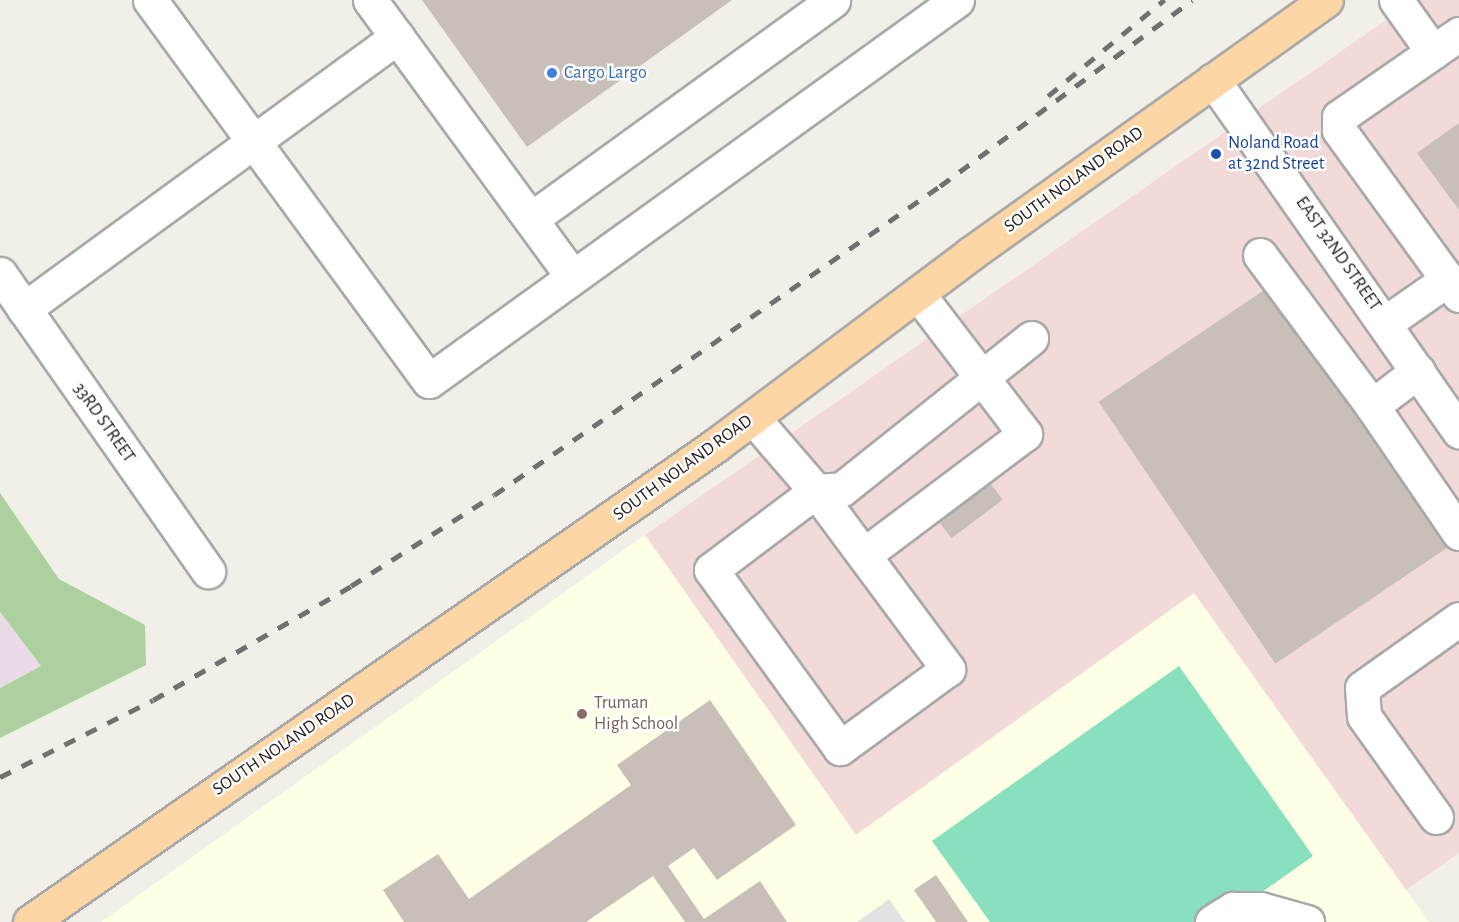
<!DOCTYPE html>
<style>
body{margin:0}
#map{position:relative;width:1459px;height:922px;overflow:hidden;background:#f2efe9;font-family:"Alegreya Sans",sans-serif}
div>[style]{position:absolute}
.commercial>*{inset:0;background:#f2dad9}
.industrial>*{inset:0;background:#ebdbe8}
.education>*{inset:0;background:#ffffe5}
.forest>*{inset:0;background:#add19e}
.pitch>*{inset:0;background:#88e0be}
.parking>*{inset:0;background:#e2e2e2}
.building>*{inset:0;background:#c7bfb8;transform-origin:0 0}
.roads{filter:drop-shadow(2px 0 #a9a9a9) drop-shadow(-2px 0 #a9a9a9) drop-shadow(0 2px #a9a9a9) drop-shadow(0 -2px #a9a9a9)}
.minor>*{height:33px;margin:-16.5px;padding:0 16.5px;transform-origin:16.5px;border-radius:16.5px;background:#fff}
.major>*{height:33px;margin:-16.5px;padding:0 16.5px;transform-origin:16.5px;border-radius:16.5px;background:#fcd6a4}
.rail>*{height:4.5px;margin-top:-2.25px;transform-origin:0;background:repeating-linear-gradient(90deg,#707070 0 12px,transparent 0 24px)}
.dots>*{width:16px;height:16px;translate:-50% -50%;box-sizing:border-box;border:3px solid #fff;border-radius:50%}
span{translate:-50% -50%;white-space:nowrap;text-align:center;line-height:1.15;-webkit-text-stroke:5px #fff;paint-order:stroke}
.shop-label{font-size:18px;color:#366cbe}
.left{translate:0 -50%;text-align:left}
.transit-label{font-size:18px;color:#164399}
.street-label{font-size:18px;color:#222}
.education-label{font-size:18px;color:#785e54}
</style>
<div id="map">
<div class="commercial">
<div style="clip-path:polygon(1415px 0,1459px 0,1459px 853px,1406px 890px,1194px 593px,856px 835px,645px 535px)"></div>
</div>
<div class="industrial">
<div style="clip-path:polygon(0 612px,41px 666px,0 688px)"></div>
</div>
<div class="education">
<div style="clip-path:polygon(645px 535px,856px 835px,1194px 593px,1429px 922px,101px 922px)"></div>
</div>
<div class="forest">
<div style="clip-path:polygon(0 493px,59px 579px,145px 625px,146px 665px,0 738px,0 688px,41px 666px,0 612px)"></div>
</div>
<div class="pitch">
<div style="clip-path:polygon(1179px 666px,1313px 856px,1220px 922px,990px 922px,932px 841px)"></div>
</div>
<div class="parking">
<div style="clip-path:polygon(889px 899px,905px 922px,857px 922px)"></div>
</div>
<div class="building">
<div style="clip-path:polygon(422px 0,732px 0,527px 147px)"></div>
<div style="clip-path:polygon(1459px 123px,1459px 210px,1417px 153px)"></div>
<div style="left:1276px;top:282px;width:316px;height:214px;rotate:56deg"></div>
<div style="left:987px;top:479px;width:26px;height:64px;rotate:53deg"></div>
<div style="clip-path:polygon(710px 700px,796px 825px,717px 880px,694px 848px,668px 866px,704px 919px,760px 881px,787px 922px,685px 922px,653px 876px,586px 922px,404px 922px,383px 890px,438px 854px,469px 899px,631px 785px,617px 765px)"></div>
<div style="clip-path:polygon(936px 875px,968px 922px,936px 922px,914px 890px)"></div>
</div>
<div class="roads">
<div class="minor">
<div style="left:150px;top:0;width:472px;rotate:53.8deg"></div>
<div style="left:429px;top:381px;width:651px;rotate:-35.81deg"></div>
<div style="left:370px;top:0;width:343px;rotate:53.8deg"></div>
<div style="left:1396px;top:0;width:64px;rotate:54.6deg"></div>
<div style="left:1459px;top:34px;width:146px;rotate:145.3deg"></div>
<div style="left:1339px;top:117px;width:13px;rotate:90deg"></div>
<div style="left:1339px;top:130px;width:204px;rotate:54deg"></div>
<div style="left:1213px;top:80px;width:429px;rotate:55deg"></div>
<div style="left:531px;top:219px;width:373px;rotate:-35.9deg"></div>
<div style="left:1260px;top:255px;width:188px;rotate:53.4deg"></div>
<div style="left:0;top:274px;width:363px;rotate:55deg"></div>
<div style="left:24px;top:309px;width:462px;rotate:-36.1deg"></div>
<div style="left:1385px;top:323px;width:77px;rotate:-34.9deg"></div>
<div style="left:1418px;top:371px;width:58px;rotate:142.7deg"></div>
<div style="left:1372px;top:406px;width:154px;rotate:55.6deg"></div>
<div style="left:753px;top:418px;width:96px;rotate:49.2deg"></div>
<div style="left:816px;top:491px;width:26px;rotate:-4deg"></div>
<div style="left:842px;top:489px;width:242px;rotate:-38.6deg"></div>
<div style="left:816px;top:491px;width:222px;rotate:53.4deg"></div>
<div style="left:948px;top:669px;width:134px;rotate:143.8deg"></div>
<div style="left:840px;top:748px;width:220px;rotate:-125.9deg"></div>
<div style="left:711px;top:570px;width:131px;rotate:-37deg"></div>
<div style="left:865px;top:554px;width:200px;rotate:-36.9deg"></div>
<div style="left:1025px;top:434px;width:176px;rotate:-127.4deg"></div>
<div style="left:1436px;top:817px;width:124px;rotate:-125.5deg"></div>
<div style="left:1364px;top:716px;width:28px;rotate:-94deg"></div>
<div style="left:1362px;top:688px;width:119px;rotate:-35.4deg"></div>
<div style="left:1212px;top:922px;width:25px;rotate:-32deg"></div>
<div style="left:1233px;top:909px;width:27px"></div>
<div style="left:1260px;top:909px;width:49px;rotate:15.5deg"></div>
</div>
<div class="major">
<div style="left:30px;top:922px;width:836px;rotate:-34.81deg"></div>
<div style="left:716px;top:445px;width:318px;rotate:-36.9deg"></div>
<div style="left:970px;top:254px;width:437px;rotate:-35.5deg"></div>
</div>
</div>
<div class="rail">
<div style="left:1048px;top:96px;width:151px;rotate:-39.6deg"></div>
<div style="left:0;top:777px;width:171px;rotate:-26.7deg"></div>
<div style="left:153px;top:700px;width:228px;rotate:-29.9deg"></div>
<div style="left:351px;top:586px;width:169px;rotate:-32.5deg"></div>
<div style="left:494px;top:495px;width:543px;rotate:-34.72deg"></div>
<div style="left:940px;top:186px;width:313px;rotate:-36.4deg"></div>
</div>
<div class="dots">
<div style="left:552px;top:73px;background:#3f7fe0"></div>
<div style="left:1216px;top:154px;background:#1a4fb4"></div>
<div style="left:582px;top:714px;background:#8d6e63"></div>
</div>
<div class="shop-label">
<span class="left" style="left:564px;top:73px">Cargo Largo</span>
</div>
<div class="transit-label">
<span class="left" style="left:1228px;top:154px">Noland Road<br>at 32nd Street</span>
</div>
<div class="street-label">
<span style="left:1074px;top:180px;rotate:-36deg">SOUTH NOLAND ROAD</span>
<span style="left:1338px;top:254px;rotate:55deg">EAST 32ND STREET</span>
<span style="left:104px;top:423px;rotate:55deg">33RD STREET</span>
<span style="left:683px;top:468px;rotate:-36deg">SOUTH NOLAND ROAD</span>
<span style="left:284px;top:745px;rotate:-34deg">SOUTH NOLAND ROAD</span>
</div>
<div class="education-label">
<span class="left" style="left:594px;top:714px">Truman<br>High School</span>
</div>
</div>
